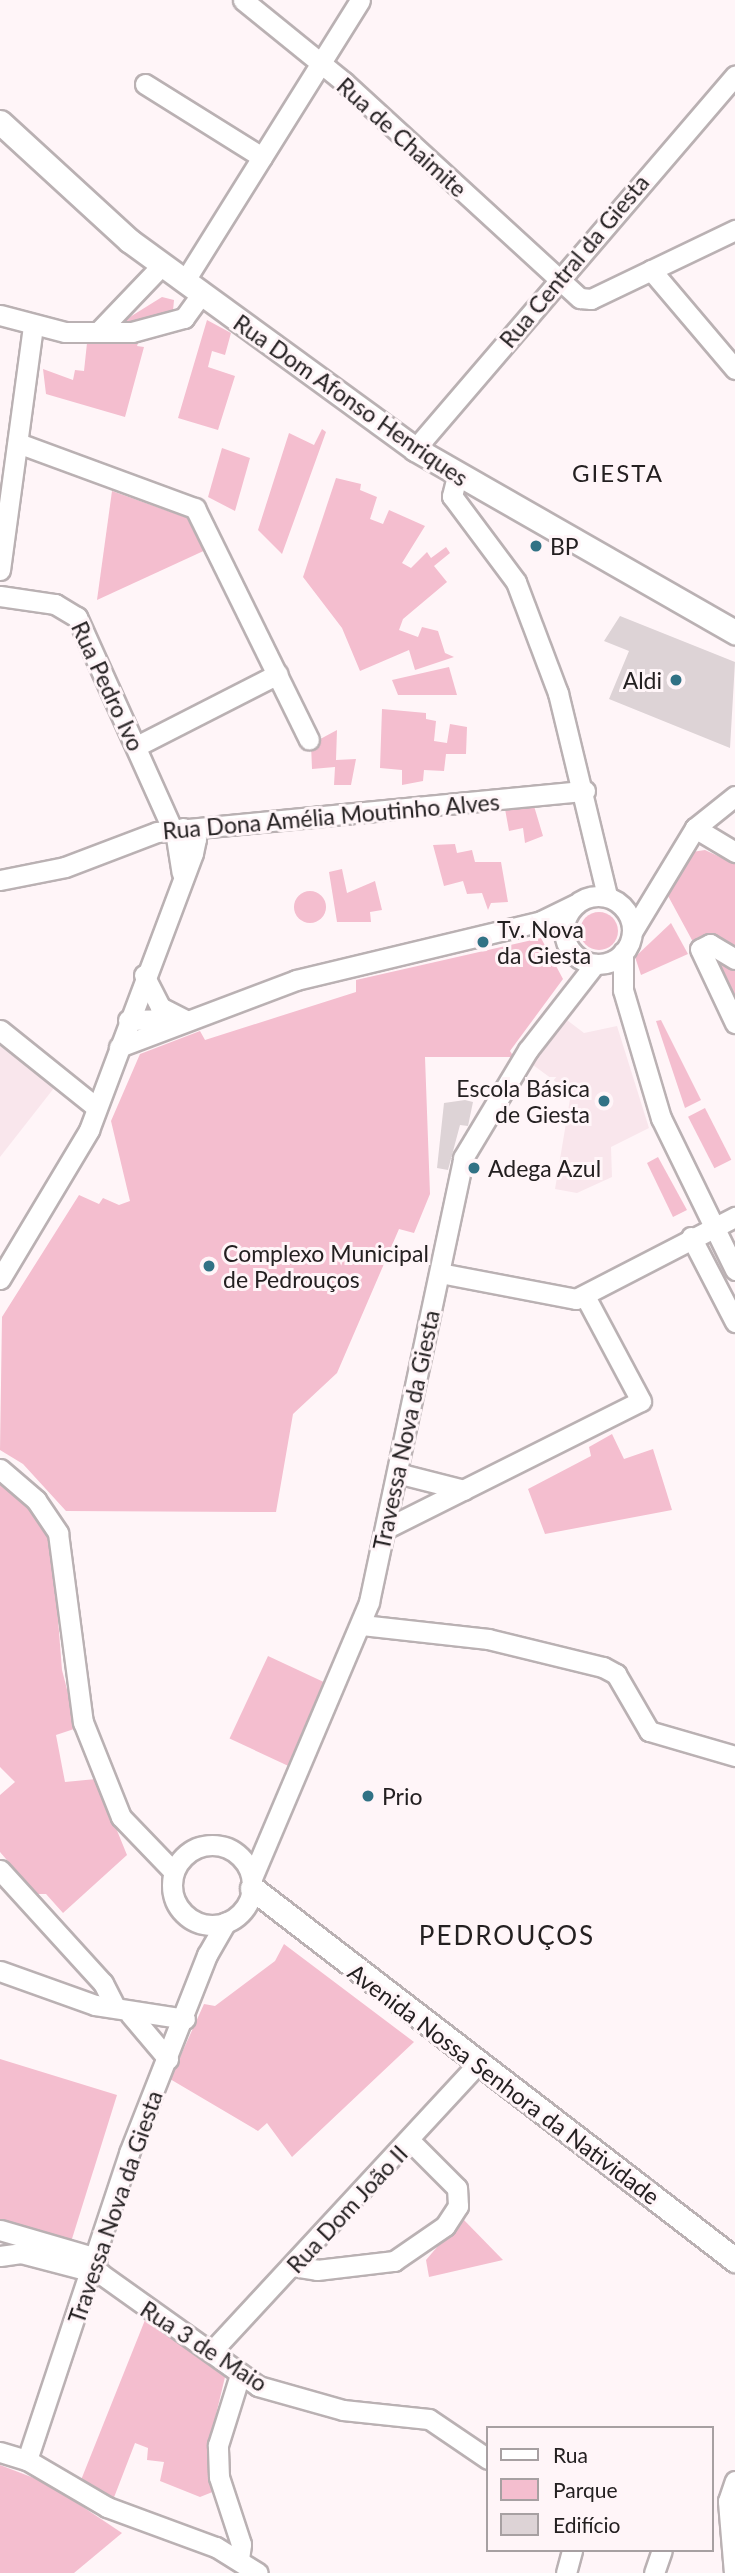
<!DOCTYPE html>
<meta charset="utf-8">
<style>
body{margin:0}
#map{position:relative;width:735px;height:2573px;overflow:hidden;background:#fff5f8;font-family:Lato,sans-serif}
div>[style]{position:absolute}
.built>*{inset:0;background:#f9e6ec}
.green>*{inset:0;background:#f4becf;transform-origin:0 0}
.round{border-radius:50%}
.building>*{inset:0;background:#ddd3d6}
.roads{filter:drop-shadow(2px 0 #bab1b3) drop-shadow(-2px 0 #bab1b3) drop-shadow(0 2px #bab1b3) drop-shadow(0 -2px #bab1b3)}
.minor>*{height:19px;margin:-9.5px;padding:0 9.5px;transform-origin:9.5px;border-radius:9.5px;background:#fff}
.minor>.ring{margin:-9.5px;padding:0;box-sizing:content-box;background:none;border:19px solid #fff;border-radius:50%}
.major>*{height:23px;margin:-11.5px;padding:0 11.5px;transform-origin:11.5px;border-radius:11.5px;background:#fff}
.dots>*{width:19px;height:19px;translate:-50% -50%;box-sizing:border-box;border:4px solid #fff5f8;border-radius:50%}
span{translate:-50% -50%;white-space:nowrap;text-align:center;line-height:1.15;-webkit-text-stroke:6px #fff5f8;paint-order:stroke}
.street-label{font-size:23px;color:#242021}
.poi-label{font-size:23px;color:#242021}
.left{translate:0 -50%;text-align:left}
.right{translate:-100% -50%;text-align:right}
.neighbourhood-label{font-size:24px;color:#242021;letter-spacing:2px}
.quarter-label{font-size:26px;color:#242021;letter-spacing:2px}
.legend{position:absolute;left:486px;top:2426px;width:228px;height:126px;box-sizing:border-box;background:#fff5f8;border:2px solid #a7a0a2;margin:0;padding:9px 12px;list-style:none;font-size:21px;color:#242021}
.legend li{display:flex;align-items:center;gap:14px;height:35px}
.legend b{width:35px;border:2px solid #a7a0a2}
</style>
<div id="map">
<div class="built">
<div style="clip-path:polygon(563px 1017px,584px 1033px,617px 1026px,649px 1128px,611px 1147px,612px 1177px,577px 1193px,555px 1189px,571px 1093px,529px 1062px)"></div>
<div style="clip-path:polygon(0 1046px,54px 1088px,0 1157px)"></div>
</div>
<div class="green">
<div style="clip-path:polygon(162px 297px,174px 300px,173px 311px,117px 325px)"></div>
<div style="clip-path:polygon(207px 320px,231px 333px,225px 355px,212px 351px,208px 367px,235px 376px,218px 430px,178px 418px)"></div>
<div style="clip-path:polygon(140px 338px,137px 346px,144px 347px,125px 417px,46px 394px,43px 369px,73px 380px,75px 370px,84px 371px,87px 343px)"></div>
<div style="clip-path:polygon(322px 429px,326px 432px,282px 554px,258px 530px,289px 433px,314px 445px)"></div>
<div style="clip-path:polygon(222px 448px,250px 458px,235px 511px,208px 497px)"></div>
<div style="clip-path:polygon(336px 478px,361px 484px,360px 490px,377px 497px,370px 519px,383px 524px,389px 510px,425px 526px,402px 563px,411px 568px,427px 552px,431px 558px,446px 547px,450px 553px,434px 566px,447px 582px,403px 619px,399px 630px,418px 637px,422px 627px,438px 631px,445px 653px,454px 657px,415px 670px,409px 650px,360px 671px,342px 628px,303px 577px)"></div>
<div style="clip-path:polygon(112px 491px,196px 521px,210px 548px,97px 600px)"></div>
<div style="clip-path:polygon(449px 667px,457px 695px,398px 695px,392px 680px)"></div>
<div style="clip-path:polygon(382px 709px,426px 713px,426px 719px,436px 721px,434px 741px,447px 743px,450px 724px,467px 727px,466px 754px,446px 754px,444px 771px,424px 770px,423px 781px,402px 785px,402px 770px,380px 768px)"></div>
<div style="clip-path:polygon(337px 730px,336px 760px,356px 759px,351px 785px,334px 785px,335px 767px,312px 769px,311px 744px)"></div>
<div style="clip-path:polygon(534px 806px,543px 836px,525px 843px,523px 828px,509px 831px,505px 809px)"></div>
<div style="clip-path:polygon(455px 844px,457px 853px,472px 850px,475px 862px,501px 862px,508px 902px,491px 903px,488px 910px,482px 893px,467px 894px,463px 881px,444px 886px,433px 845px)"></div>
<div style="clip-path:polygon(705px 850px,735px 864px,735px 1004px,719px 963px,699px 953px,667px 894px,692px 852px)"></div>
<div style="clip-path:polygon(342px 869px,347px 893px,375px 881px,382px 910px,370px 912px,371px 922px,337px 922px,329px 872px)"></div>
<div class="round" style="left:294px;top:891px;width:32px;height:32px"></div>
<div class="round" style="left:580px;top:912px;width:38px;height:38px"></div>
<div style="clip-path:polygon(671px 923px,688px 954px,641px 975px,635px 957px)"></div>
<div style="clip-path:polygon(541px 938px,563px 979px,510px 1051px,514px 1057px,425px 1057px,430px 1194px,414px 1233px,399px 1229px,337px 1373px,293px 1414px,276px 1512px,66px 1511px,23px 1464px,0 1450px,2px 1317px,79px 1195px,99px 1204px,103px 1198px,119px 1205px,130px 1201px,111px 1121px,140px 1054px,200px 1031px,205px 1040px,356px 992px,356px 980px)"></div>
<div style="clip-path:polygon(661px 1020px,701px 1100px,685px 1108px,656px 1021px)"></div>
<div style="left:705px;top:1108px;width:58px;height:19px;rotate:63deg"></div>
<div style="clip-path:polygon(658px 1157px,687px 1210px,673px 1217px,647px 1163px)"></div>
<div style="clip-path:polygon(612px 1434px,624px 1459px,653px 1449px,672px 1510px,545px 1534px,528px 1489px,591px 1456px,589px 1447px)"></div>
<div style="clip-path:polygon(0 1479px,36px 1515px,52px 1543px,62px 1670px,77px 1728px,56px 1735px,65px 1782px,96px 1779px,127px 1855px,63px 1913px,46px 1894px,36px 1894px,0 1852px,0 1795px,15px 1782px,0 1767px)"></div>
<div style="left:268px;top:1656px;width:65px;height:91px;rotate:25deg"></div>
<div style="clip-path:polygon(284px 1944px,414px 2042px,292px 2157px,267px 2123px,258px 2131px,170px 2079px,204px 2004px,215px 2006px,275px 1961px)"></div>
<div style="clip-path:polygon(0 2059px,117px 2095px,71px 2242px,0 2220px)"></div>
<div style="clip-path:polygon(462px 2218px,503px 2260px,429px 2277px,426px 2260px)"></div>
<div style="clip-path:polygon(145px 2320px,225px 2377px,213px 2427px,215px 2491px,200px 2497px,160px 2481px,164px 2462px,147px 2460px,148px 2448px,135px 2443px,113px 2500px,81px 2480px)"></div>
<div style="clip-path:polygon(0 2465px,47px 2483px,122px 2533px,74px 2573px,0 2573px)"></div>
</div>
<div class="building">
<div style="clip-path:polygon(620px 616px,735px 662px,730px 748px,609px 699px,629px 651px,604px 641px)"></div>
<div style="clip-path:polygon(465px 1100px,473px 1102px,468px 1126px,460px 1125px,448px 1170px,437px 1168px,444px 1103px)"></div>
</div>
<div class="roads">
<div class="minor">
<div style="left:243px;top:0;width:130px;rotate:39.1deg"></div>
<div style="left:344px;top:82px;width:320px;rotate:42.5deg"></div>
<div style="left:580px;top:298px;width:11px;rotate:5deg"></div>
<div style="left:591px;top:299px;width:160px;rotate:-25.6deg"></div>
<div style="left:145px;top:84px;width:138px;rotate:32deg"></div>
<div style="left:651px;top:270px;width:130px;rotate:49.7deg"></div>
<div style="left:184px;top:282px;width:332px;rotate:-58deg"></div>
<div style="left:0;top:315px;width:67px;rotate:14.7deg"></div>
<div style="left:65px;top:332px;width:67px"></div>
<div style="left:132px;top:332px;width:54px;rotate:-15.1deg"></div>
<div style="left:184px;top:318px;width:29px;rotate:-54deg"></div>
<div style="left:98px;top:332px;width:91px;rotate:-46.3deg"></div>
<div style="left:18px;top:443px;width:189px;rotate:20.2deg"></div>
<div style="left:195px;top:508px;width:258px;rotate:63.8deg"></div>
<div style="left:415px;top:449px;width:492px;rotate:-49.4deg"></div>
<div style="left:457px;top:476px;width:21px;rotate:104deg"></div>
<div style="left:452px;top:496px;width:107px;rotate:53.3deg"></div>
<div style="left:516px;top:582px;width:119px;rotate:69.3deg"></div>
<div style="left:558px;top:693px;width:209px;rotate:76.4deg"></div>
<div style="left:0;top:570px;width:246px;rotate:-82.3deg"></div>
<div style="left:0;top:596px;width:56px;rotate:8.3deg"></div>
<div style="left:55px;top:604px;width:26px;rotate:31deg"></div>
<div style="left:77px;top:617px;width:241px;rotate:65.8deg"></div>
<div style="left:176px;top:837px;width:36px;rotate:81deg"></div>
<div style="left:137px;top:746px;width:158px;rotate:-27.1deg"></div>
<div style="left:695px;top:828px;width:47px;rotate:31deg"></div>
<div style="left:0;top:880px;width:66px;rotate:-11.3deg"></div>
<div style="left:65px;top:867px;width:98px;rotate:-20.8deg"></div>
<div style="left:157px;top:832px;width:430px;rotate:-5.5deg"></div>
<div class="ring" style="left:564px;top:896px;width:49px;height:49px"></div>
<div style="left:632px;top:932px;width:122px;rotate:-58.8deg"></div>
<div style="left:695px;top:828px;width:51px;rotate:-38.7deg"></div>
<div style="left:623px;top:952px;width:38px;rotate:90deg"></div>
<div style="left:623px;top:990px;width:134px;rotate:73.5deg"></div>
<div style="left:661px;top:1118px;width:169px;rotate:64deg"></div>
<div style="left:735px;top:959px;width:29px;rotate:-149deg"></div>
<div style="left:710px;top:944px;width:11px;rotate:153deg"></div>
<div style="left:700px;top:949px;width:82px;rotate:64.7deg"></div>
<div style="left:144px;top:975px;width:36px;rotate:63deg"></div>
<div style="left:160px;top:1007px;width:28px;rotate:27deg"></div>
<div style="left:128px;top:1020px;width:49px;rotate:-1.2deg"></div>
<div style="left:0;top:1030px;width:124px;rotate:38.8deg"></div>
<div style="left:119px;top:1047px;width:189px;rotate:-20.7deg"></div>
<div style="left:296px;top:980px;width:252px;rotate:-13.5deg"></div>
<div style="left:541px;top:921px;width:37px;rotate:-26deg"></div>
<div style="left:691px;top:1237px;width:96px;rotate:62.6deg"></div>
<div style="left:440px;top:1273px;width:138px;rotate:10.8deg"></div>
<div style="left:576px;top:1299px;width:179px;rotate:-27.3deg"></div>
<div style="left:0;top:1279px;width:174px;rotate:-59.1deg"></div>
<div style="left:89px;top:1130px;width:296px;rotate:-69.4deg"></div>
<div style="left:193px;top:853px;width:14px;rotate:-78deg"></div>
<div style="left:196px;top:839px;width:17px;rotate:-140deg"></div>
<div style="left:0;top:1469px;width:48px;rotate:40.7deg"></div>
<div style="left:36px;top:1500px;width:40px;rotate:56deg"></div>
<div style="left:58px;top:1533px;width:191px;rotate:82.5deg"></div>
<div style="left:83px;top:1722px;width:102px;rotate:68.2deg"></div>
<div style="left:121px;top:1817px;width:76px;rotate:46.1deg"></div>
<div style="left:397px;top:1473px;width:69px;rotate:14.2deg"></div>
<div style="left:385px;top:1529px;width:286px;rotate:-26.6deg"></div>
<div style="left:641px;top:1401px;width:119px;rotate:-118.1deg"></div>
<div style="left:362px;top:1625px;width:127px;rotate:6.3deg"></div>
<div style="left:488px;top:1639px;width:118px;rotate:13.7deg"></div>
<div style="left:603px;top:1667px;width:15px;rotate:28deg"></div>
<div style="left:616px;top:1674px;width:66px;rotate:59.9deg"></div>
<div style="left:649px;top:1731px;width:90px;rotate:16.2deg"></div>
<div class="ring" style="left:172px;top:1845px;width:61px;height:61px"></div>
<div style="left:0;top:1870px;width:153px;rotate:47.7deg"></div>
<div style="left:103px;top:1983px;width:27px;rotate:63deg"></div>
<div style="left:252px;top:1878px;width:300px;rotate:-67deg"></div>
<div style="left:369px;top:1602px;width:454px;rotate:-78deg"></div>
<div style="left:463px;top:1158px;width:126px;rotate:-59deg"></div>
<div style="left:528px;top:1050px;width:109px;rotate:-52.1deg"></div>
<div style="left:0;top:1971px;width:101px;rotate:19.7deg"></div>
<div style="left:95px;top:2005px;width:91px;rotate:8.8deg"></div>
<div style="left:130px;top:2014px;width:59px;rotate:49.8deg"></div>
<div style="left:0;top:2230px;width:101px;rotate:16.1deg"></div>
<div style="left:0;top:2256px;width:21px;rotate:-8deg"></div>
<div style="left:21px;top:2253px;width:83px;rotate:14.7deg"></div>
<div style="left:101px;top:2274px;width:193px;rotate:35.5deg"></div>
<div style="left:258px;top:2386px;width:88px;rotate:15.8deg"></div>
<div style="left:343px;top:2410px;width:86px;rotate:6deg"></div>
<div style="left:429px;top:2419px;width:71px;rotate:34.1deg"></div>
<div style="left:293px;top:2266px;width:24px;rotate:9deg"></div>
<div style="left:317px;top:2270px;width:78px;rotate:-6.7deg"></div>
<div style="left:394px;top:2261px;width:62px;rotate:-34.5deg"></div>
<div style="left:445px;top:2226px;width:24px;rotate:-57deg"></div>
<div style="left:458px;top:2206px;width:18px;rotate:-93deg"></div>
<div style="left:457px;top:2188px;width:66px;rotate:-135deg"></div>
<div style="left:211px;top:2352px;width:394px;rotate:-47.2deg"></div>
<div style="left:0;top:2452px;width:28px;rotate:17deg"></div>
<div style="left:27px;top:2460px;width:93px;rotate:30.4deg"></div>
<div style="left:107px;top:2507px;width:116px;rotate:20.2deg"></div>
<div style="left:216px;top:2547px;width:49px;rotate:31.8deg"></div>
<div style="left:27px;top:2460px;width:324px;rotate:-71.6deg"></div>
<div style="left:129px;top:2153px;width:213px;rotate:-68.5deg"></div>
<div style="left:207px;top:1955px;width:38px;rotate:-60deg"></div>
<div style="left:239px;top:2559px;width:15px;rotate:-82deg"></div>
<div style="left:241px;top:2544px;width:71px;rotate:-108.2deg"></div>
<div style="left:219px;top:2477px;width:32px;rotate:-92deg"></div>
<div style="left:218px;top:2445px;width:73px;rotate:-72.6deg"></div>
<div style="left:566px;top:2573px;width:24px;rotate:-75deg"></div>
<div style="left:654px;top:2573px;width:24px;rotate:-71deg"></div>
<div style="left:734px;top:2573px;width:72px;rotate:-94.8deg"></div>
<div style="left:728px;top:2501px;width:21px;rotate:-71deg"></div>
</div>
<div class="major">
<div style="left:0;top:122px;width:176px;rotate:42.5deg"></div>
<div style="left:130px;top:241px;width:353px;rotate:36.1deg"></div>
<div style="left:415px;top:449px;width:369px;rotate:29.8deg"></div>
<div style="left:252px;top:1888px;width:610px;rotate:37.6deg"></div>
</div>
</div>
<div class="dots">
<div style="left:536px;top:546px;background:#317285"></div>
<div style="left:676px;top:680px;background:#317285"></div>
<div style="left:483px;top:942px;background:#317285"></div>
<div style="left:604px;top:1101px;background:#317285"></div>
<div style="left:474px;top:1168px;background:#317285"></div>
<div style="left:209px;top:1266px;background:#317285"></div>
<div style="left:368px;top:1796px;background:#317285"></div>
</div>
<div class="street-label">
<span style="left:402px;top:137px;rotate:42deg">Rua de Chaimite</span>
<span style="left:574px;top:261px;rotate:-50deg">Rua Central da Giesta</span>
<span style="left:351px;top:400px;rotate:35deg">Rua Dom Afonso Henriques</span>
<span style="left:108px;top:686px;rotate:65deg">Rua Pedro Ivo</span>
<span style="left:331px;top:816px;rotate:-5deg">Rua Dona Amélia Moutinho Alves</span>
<span style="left:406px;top:1430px;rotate:-78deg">Travessa Nova da Giesta</span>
<span style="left:504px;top:2084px;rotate:37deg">Avenida Nossa Senhora da Natividade</span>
<span style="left:115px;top:2207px;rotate:-71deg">Travessa Nova da Giesta</span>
<span style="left:347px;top:2209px;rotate:-47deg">Rua Dom João II</span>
<span style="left:204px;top:2346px;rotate:33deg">Rua 3 de Maio</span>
</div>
<div class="poi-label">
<span class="left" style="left:550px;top:546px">BP</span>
<span class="right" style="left:662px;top:680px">Aldi</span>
<span class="left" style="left:497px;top:942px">Tv. Nova<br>da Giesta</span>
<span class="right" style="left:590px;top:1101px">Escola Básica<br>de Giesta</span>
<span class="left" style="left:488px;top:1168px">Adega Azul</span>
<span class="left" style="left:223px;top:1266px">Complexo Municipal<br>de Pedrouços</span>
<span class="left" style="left:382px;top:1796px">Prio</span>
</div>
<div class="neighbourhood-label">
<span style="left:618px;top:473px">GIESTA</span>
</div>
<div class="quarter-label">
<span style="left:507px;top:1936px">PEDROUÇOS</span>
</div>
<ul class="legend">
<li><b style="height:9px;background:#fff"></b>Rua</li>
<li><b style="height:19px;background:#f4becf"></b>Parque</li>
<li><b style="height:19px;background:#ddd3d6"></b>Edifício</li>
</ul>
</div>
